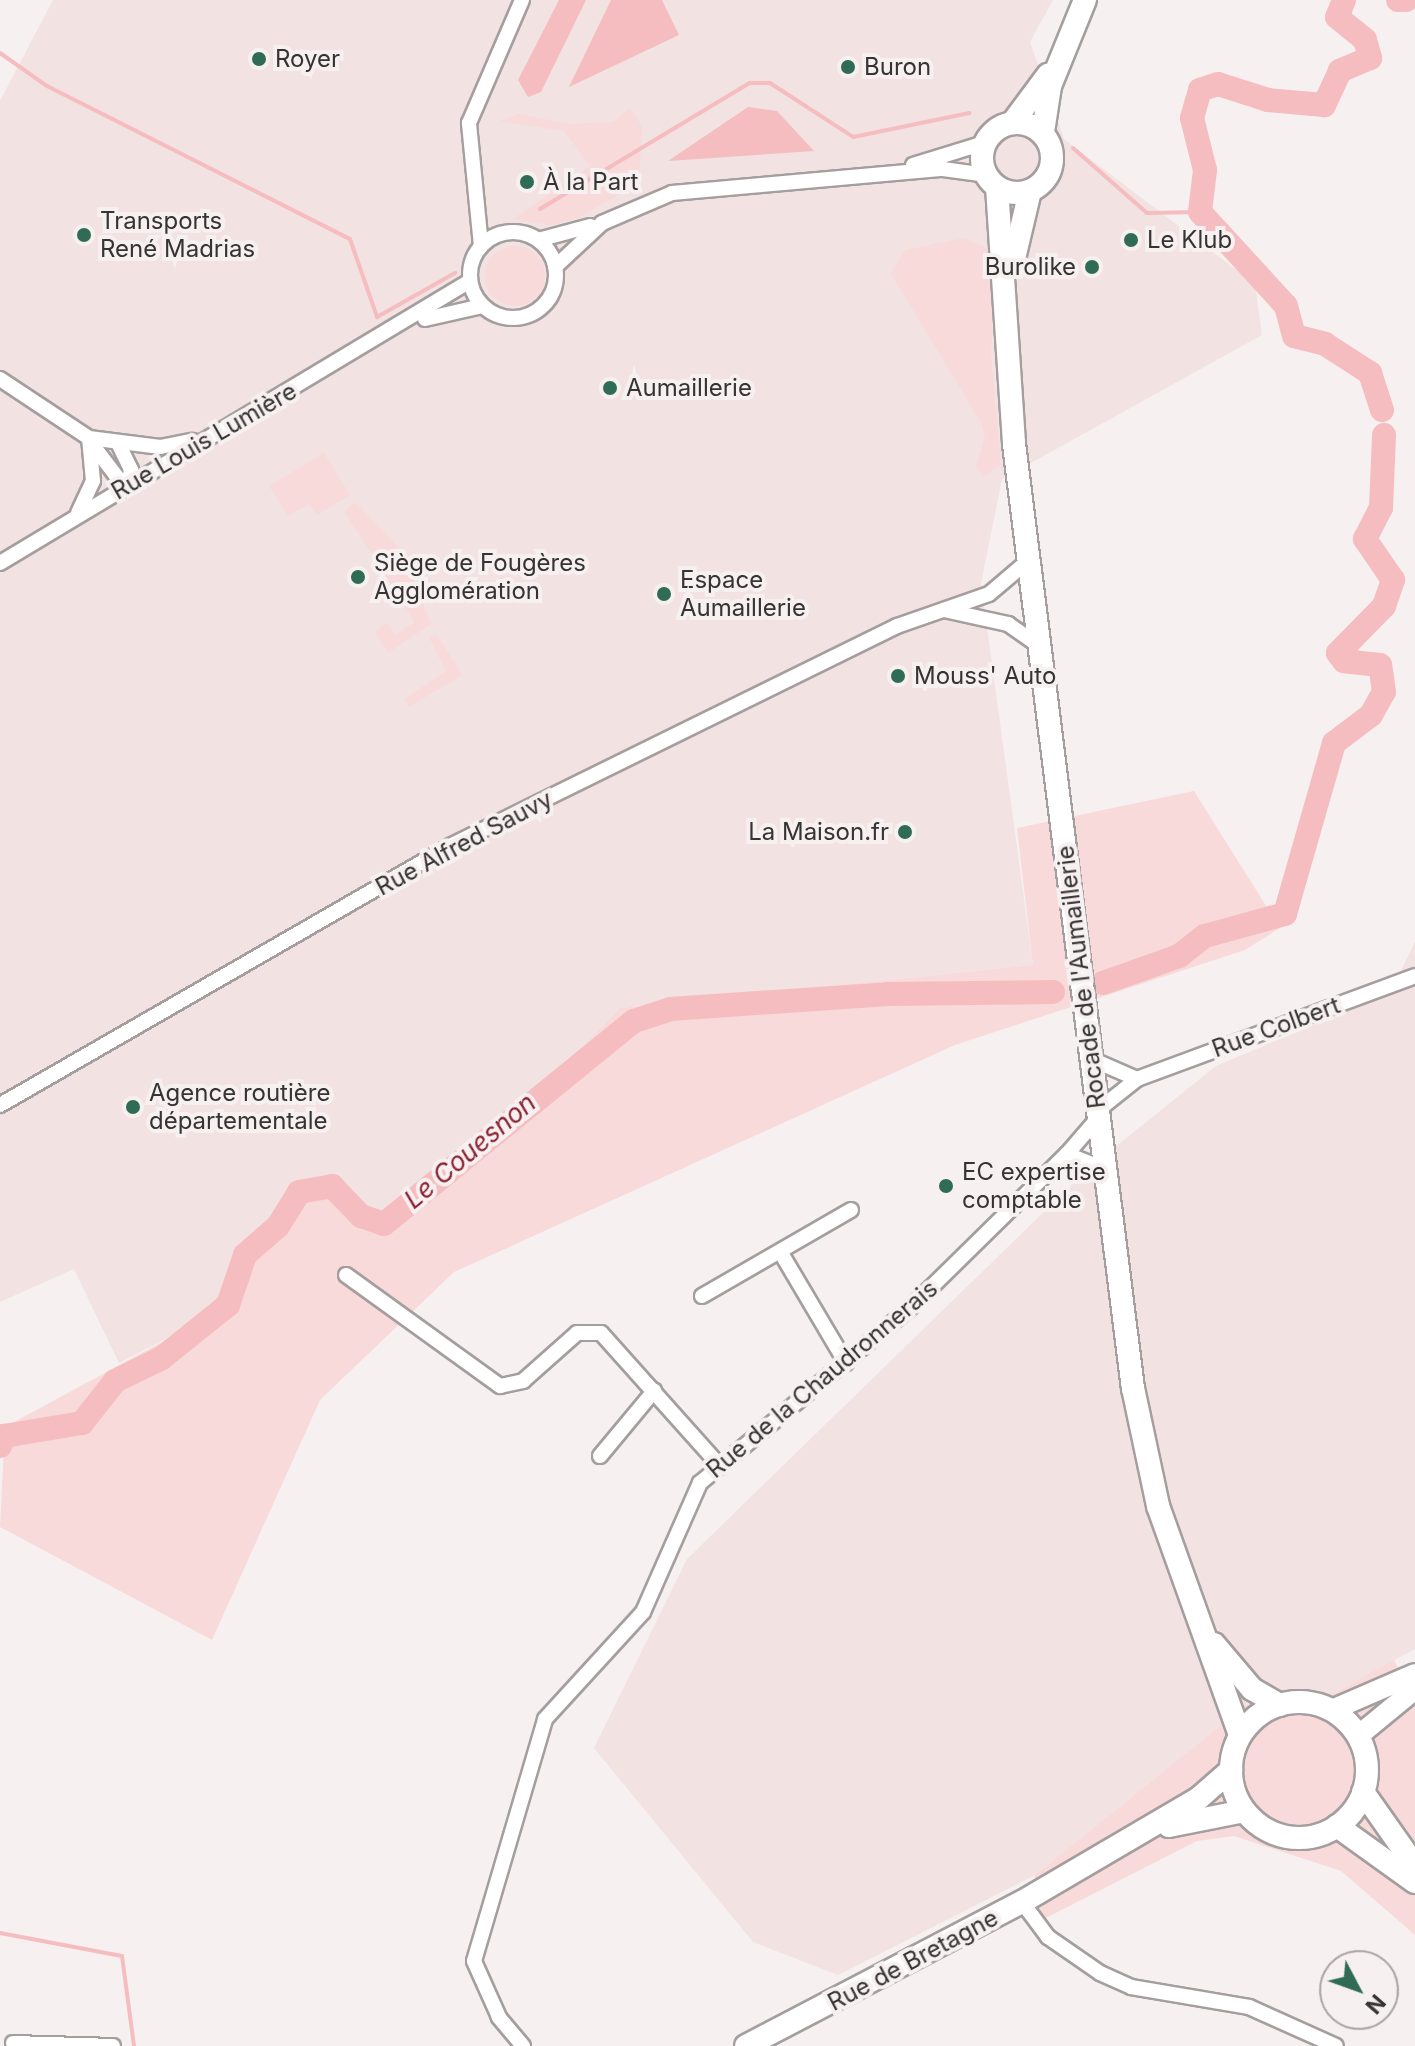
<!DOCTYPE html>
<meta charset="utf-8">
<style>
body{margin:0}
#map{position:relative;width:1415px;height:2046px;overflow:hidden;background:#f7f0f0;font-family:Inter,sans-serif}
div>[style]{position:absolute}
.built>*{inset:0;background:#f2e2e2}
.green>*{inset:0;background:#f8dada}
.round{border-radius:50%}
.water>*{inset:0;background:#f5bdbf}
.stream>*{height:4px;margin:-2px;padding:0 2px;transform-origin:2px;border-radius:2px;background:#f5bdbf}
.river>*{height:24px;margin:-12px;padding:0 12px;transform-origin:12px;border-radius:12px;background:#f5bdbf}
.roads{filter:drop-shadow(2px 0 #a59e9e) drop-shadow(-2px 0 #a59e9e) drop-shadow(0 2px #a59e9e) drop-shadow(0 -2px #a59e9e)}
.street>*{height:14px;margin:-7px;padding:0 7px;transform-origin:7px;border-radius:7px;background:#fff}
.street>.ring{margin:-7px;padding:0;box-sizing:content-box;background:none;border:14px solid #fff;border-radius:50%}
.secondary>*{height:20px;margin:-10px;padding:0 10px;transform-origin:10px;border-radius:10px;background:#fff}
.primary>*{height:22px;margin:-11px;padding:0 11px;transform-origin:11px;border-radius:11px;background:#fff}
.primary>.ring{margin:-11px;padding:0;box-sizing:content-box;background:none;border:22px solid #fff;border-radius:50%}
.dots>*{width:22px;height:22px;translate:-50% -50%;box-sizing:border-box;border:4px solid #f7f0f0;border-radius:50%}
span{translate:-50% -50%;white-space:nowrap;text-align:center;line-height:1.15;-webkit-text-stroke:8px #f7f0f0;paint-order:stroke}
.poi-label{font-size:24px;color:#363333}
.left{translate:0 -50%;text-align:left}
.right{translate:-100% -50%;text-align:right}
.street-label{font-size:24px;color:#363333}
.water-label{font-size:26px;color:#8a2233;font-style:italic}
.north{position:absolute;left:1319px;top:1950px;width:80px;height:80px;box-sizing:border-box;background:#f7f0f0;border:2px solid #aaa4a4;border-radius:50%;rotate:131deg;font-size:22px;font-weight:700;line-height:32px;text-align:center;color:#363333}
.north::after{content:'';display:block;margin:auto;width:28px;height:36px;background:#306b55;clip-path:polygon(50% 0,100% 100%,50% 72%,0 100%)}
</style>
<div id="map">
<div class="built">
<div style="clip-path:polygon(53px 0,1053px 0,1030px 42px,1064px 139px,1255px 284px,1262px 335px,1002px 479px,981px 583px,1033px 965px,620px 1008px,441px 1189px,415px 1191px,390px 1219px,373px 1224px,339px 1175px,277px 1225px,239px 1243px,208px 1317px,119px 1363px,74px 1269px,0 1302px,0 101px)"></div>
<div style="clip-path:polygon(1415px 942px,1415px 1649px,1329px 1696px,1267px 1688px,1035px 1875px,838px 1975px,753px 1942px,594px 1748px,687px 1559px,1089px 1168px,1216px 1066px,1390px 993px)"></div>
</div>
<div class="green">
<div style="clip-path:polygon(630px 108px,642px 126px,639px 183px,578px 218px,552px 225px,513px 219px,590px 166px,564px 131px,500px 121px,518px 114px,570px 124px,613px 122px)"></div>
<div style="clip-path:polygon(964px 238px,996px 252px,991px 354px,1001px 465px,983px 476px,976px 467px,985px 437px,981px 422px,891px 274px,905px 250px)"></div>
<div class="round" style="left:485px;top:246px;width:60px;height:60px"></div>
<div style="clip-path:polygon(324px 453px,350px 495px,317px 515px,309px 504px,288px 516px,269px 486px)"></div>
<div style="clip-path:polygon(355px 502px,401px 550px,431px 624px,388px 653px,375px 631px,387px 623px,395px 635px,415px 622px,385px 576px,400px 564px,393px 556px,379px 565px,344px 512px)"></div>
<div style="clip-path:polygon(437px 635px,462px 675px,409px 707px,404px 699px,446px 671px,429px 637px)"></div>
<div style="clip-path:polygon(1194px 791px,1280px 928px,1245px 950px,955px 1045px,454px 1272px,320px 1400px,212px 1640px,0 1527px,5px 1427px,208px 1317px,239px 1243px,277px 1225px,292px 1188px,339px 1175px,373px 1224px,390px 1219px,415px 1191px,441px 1189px,620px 1008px,1033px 965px,1017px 828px)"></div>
<div style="clip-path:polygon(1394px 1660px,1415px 1700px,1415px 1935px,1341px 1871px,1234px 1836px,1197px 1841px,1030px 1926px,1035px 1875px,1267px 1688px,1329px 1696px)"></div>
</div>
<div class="water">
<div style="clip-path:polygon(559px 0,586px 0,541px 92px,528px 97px,518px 80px)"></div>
<div style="clip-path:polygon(611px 0,662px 0,679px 35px,569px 87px)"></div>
<div style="clip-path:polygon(748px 107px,777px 111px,814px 151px,668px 161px)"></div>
</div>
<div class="stream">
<div style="left:0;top:53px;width:57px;rotate:35.1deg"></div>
<div style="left:47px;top:86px;width:339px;rotate:26.8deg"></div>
<div style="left:350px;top:239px;width:83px;rotate:70.9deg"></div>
<div style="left:377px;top:317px;width:90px;rotate:-29.4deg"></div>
<div style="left:1073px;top:148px;width:98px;rotate:41.3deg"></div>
<div style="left:1147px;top:213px;width:53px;rotate:-1.1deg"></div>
<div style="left:540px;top:209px;width:245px;rotate:-31deg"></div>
<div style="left:750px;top:83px;width:20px"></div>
<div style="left:770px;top:83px;width:99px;rotate:33deg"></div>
<div style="left:853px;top:137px;width:119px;rotate:-11.6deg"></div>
<div style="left:0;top:1933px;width:124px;rotate:10.7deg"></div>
<div style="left:122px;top:1956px;width:91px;rotate:82.4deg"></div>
</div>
<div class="river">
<div style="left:1344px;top:0;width:18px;rotate:112deg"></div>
<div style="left:1337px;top:17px;width:36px;rotate:39deg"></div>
<div style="left:1365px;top:40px;width:19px;rotate:74deg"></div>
<div style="left:1370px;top:58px;width:33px;rotate:157deg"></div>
<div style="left:1340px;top:71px;width:38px;rotate:115deg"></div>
<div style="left:1324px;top:105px;width:56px;rotate:-174.9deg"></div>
<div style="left:1268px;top:100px;width:52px;rotate:-162.3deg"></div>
<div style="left:1218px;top:84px;width:19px;rotate:162deg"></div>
<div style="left:1200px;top:90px;width:29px;rotate:106deg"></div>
<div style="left:1192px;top:118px;width:54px;rotate:76deg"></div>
<div style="left:1205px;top:170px;width:42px;rotate:96.8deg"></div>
<div style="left:1200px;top:212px;width:127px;rotate:47.5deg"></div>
<div style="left:1286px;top:306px;width:31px;rotate:75deg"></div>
<div style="left:1294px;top:336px;width:32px;rotate:14deg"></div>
<div style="left:1325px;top:344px;width:54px;rotate:32.8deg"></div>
<div style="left:1370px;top:373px;width:39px;rotate:72deg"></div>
<div style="left:1398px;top:0;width:8px"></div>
<div style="left:1103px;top:983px;width:81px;rotate:-19.6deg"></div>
<div style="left:1179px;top:956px;width:33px;rotate:-38deg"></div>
<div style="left:1205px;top:936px;width:83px;rotate:-15.4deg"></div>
<div style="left:1285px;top:914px;width:178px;rotate:-74deg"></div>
<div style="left:1334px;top:743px;width:46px;rotate:-37.1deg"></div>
<div style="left:1371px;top:715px;width:26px;rotate:-61deg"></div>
<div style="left:1384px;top:692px;width:27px;rotate:-98deg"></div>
<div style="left:1380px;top:665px;width:36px;rotate:-174deg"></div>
<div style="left:1344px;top:661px;width:10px;rotate:-127deg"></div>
<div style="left:1338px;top:653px;width:66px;rotate:-45.6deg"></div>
<div style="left:1384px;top:606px;width:28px;rotate:-71deg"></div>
<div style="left:1393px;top:580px;width:50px;rotate:-124.3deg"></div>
<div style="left:1365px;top:539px;width:35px;rotate:-63deg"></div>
<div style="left:1381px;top:508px;width:73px;rotate:-87.6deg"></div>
<div style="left:0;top:1446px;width:11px;rotate:-68deg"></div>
<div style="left:4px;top:1436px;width:79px;rotate:-9.5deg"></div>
<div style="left:82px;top:1423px;width:53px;rotate:-51.8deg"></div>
<div style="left:115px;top:1381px;width:52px;rotate:-26.1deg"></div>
<div style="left:162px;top:1358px;width:85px;rotate:-38.8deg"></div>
<div style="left:228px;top:1305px;width:53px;rotate:-71.2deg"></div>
<div style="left:245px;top:1255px;width:44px;rotate:-41.3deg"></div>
<div style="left:278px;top:1226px;width:40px;rotate:-58deg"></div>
<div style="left:299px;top:1192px;width:34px;rotate:-10deg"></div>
<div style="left:332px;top:1186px;width:42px;rotate:46deg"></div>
<div style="left:361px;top:1216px;width:24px;rotate:19deg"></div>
<div style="left:384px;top:1224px;width:322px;rotate:-39.1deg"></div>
<div style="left:634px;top:1021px;width:38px;rotate:-18deg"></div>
<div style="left:670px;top:1009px;width:219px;rotate:-3.9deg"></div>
<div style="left:888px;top:994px;width:165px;rotate:-0.7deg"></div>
</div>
<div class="roads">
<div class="street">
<div style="left:913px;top:165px;width:74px;rotate:-17.2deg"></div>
<div class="ring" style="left:470px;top:232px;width:72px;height:72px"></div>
<div style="left:538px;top:240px;width:54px;rotate:-15.1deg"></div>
<div style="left:481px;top:246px;width:124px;rotate:-95.6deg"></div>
<div style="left:469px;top:123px;width:134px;rotate:-66.7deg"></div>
<div style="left:555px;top:267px;width:64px;rotate:-43.1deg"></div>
<div style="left:602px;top:223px;width:76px;rotate:-23.2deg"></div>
<div style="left:672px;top:193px;width:272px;rotate:-5.1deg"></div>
<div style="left:943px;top:169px;width:43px;rotate:7.9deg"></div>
<div style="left:425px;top:319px;width:58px;rotate:-12.8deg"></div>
<div style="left:0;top:379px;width:107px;rotate:33.5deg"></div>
<div style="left:89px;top:438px;width:72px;rotate:7.2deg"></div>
<div style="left:160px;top:447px;width:33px;rotate:-11deg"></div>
<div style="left:119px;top:445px;width:28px;rotate:64deg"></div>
<div style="left:131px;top:470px;width:14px;rotate:102deg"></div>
<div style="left:95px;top:448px;width:48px;rotate:52.7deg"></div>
<div style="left:78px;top:513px;width:35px;rotate:-65deg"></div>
<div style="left:93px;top:481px;width:43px;rotate:-95.3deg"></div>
<div style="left:0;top:563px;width:548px;rotate:-30.96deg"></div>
<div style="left:944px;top:610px;width:66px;rotate:12.3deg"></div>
<div style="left:1008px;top:624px;width:38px;rotate:35deg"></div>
<div style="left:1091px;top:1059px;width:50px;rotate:23.5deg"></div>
<div style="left:1137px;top:1079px;width:51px;rotate:141.3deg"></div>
<div style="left:1137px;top:1079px;width:296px;rotate:-20.3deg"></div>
<div style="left:0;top:1105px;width:519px;rotate:-29.92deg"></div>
<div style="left:450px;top:846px;width:498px;rotate:-26.2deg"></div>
<div style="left:897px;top:626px;width:97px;rotate:-19.2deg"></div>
<div style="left:989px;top:594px;width:52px;rotate:-40.4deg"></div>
<div style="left:1098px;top:1118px;width:48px;rotate:130.7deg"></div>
<div style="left:1067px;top:1154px;width:40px;rotate:22deg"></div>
<div style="left:781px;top:1253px;width:128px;rotate:59.4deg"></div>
<div style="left:346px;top:1275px;width:190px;rotate:35.8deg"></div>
<div style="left:500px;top:1386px;width:24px;rotate:-12deg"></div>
<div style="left:523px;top:1381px;width:72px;rotate:-41.6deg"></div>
<div style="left:577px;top:1333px;width:24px"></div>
<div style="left:601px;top:1333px;width:176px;rotate:48.2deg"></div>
<div style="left:702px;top:1296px;width:172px;rotate:-30deg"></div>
<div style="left:600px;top:1456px;width:85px;rotate:-50.3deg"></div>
<div style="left:1022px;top:1902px;width:44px;rotate:53.4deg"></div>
<div style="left:1048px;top:1937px;width:63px;rotate:34.7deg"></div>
<div style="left:1100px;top:1973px;width:34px;rotate:24deg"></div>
<div style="left:1131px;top:1987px;width:120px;rotate:9.6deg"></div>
<div style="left:1249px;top:2007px;width:95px;rotate:24.1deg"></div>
<div style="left:13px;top:2043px;width:100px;rotate:1.7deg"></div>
<div style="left:523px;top:2046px;width:38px;rotate:-130deg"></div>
<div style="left:499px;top:2017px;width:61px;rotate:-114.1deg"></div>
<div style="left:474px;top:1961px;width:252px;rotate:-73.6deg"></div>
<div style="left:545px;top:1719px;width:145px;rotate:-47.5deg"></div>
<div style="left:643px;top:1612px;width:141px;rotate:-66.2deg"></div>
<div style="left:700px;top:1483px;width:272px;rotate:-39.8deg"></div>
<div style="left:909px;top:1309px;width:221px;rotate:-44.5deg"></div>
</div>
<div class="secondary">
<div style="left:1332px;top:1710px;width:90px;rotate:-23.4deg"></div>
<div style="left:1358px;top:1736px;width:74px;rotate:-39.5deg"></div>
</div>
<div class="primary">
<div style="left:1013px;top:122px;width:59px;rotate:-53.3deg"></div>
<div class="ring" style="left:982px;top:123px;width:48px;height:48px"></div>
<div style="left:1043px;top:132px;width:47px;rotate:-81.3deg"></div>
<div style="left:1050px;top:86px;width:93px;rotate:-67.9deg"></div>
<div style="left:997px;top:187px;width:258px;rotate:86.2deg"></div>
<div style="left:1014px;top:444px;width:951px;rotate:82.82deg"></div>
<div style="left:1133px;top:1388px;width:121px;rotate:78deg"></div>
<div style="left:1158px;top:1506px;width:243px;rotate:70.3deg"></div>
<div style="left:1013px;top:263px;width:74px;rotate:-76.7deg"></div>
<div style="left:1214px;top:1644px;width:59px;rotate:49.8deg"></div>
<div style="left:1252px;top:1689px;width:32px;rotate:30deg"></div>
<div class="ring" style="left:1231px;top:1702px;width:114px;height:114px"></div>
<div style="left:1363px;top:1792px;width:90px;rotate:54.9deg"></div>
<div style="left:1169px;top:1826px;width:76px;rotate:-11.3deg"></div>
<div style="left:1337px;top:1826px;width:96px;rotate:35.7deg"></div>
<div style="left:746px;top:2046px;width:311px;rotate:-27.6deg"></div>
<div style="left:1022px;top:1902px;width:205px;rotate:-30.4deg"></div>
<div style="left:1199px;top:1798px;width:43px;rotate:-41.2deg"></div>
</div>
</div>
<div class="dots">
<div style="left:259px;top:59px;background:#306b55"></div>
<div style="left:848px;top:67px;background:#306b55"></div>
<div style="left:527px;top:182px;background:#306b55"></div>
<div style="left:84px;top:235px;background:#306b55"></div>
<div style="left:1131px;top:240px;background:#306b55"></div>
<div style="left:1092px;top:267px;background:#306b55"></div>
<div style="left:610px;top:388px;background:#306b55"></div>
<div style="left:358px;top:577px;background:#306b55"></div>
<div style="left:664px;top:594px;background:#306b55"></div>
<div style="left:898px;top:676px;background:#306b55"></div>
<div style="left:905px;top:832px;background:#306b55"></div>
<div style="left:133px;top:1107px;background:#306b55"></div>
<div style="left:946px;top:1186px;background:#306b55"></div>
</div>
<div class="poi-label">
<span class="left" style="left:275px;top:59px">Royer</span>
<span class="left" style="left:864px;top:67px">Buron</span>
<span class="left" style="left:543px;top:182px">À la Part</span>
<span class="left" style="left:100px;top:235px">Transports<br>René Madrias</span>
<span class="left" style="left:1147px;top:240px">Le Klub</span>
<span class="right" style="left:1076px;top:267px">Burolike</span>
<span class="left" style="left:626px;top:388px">Aumaillerie</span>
<span class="left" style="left:374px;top:577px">Siège de Fougères<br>Agglomération</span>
<span class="left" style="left:680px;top:594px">Espace<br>Aumaillerie</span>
<span class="left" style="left:914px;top:676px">Mouss' Auto</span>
<span class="right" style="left:889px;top:832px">La Maison.fr</span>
<span class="left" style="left:149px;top:1107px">Agence routière<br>départementale</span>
<span class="left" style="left:962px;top:1186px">EC expertise<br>comptable</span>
</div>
<div class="street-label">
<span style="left:204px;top:441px;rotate:-30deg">Rue Louis Lumière</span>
<span style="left:464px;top:843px;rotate:-28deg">Rue Alfred Sauvy</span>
<span style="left:1081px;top:977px;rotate:-97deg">Rocade de l'Aumaillerie</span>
<span style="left:1276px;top:1027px;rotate:-20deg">Rue Colbert</span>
<span style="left:822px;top:1379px;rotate:-40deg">Rue de la Chaudronnerais</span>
<span style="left:913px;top:1960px;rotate:-28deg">Rue de Bretagne</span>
</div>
<div class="water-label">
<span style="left:470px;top:1151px;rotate:-40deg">Le Couesnon</span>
</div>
<div class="north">N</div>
</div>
